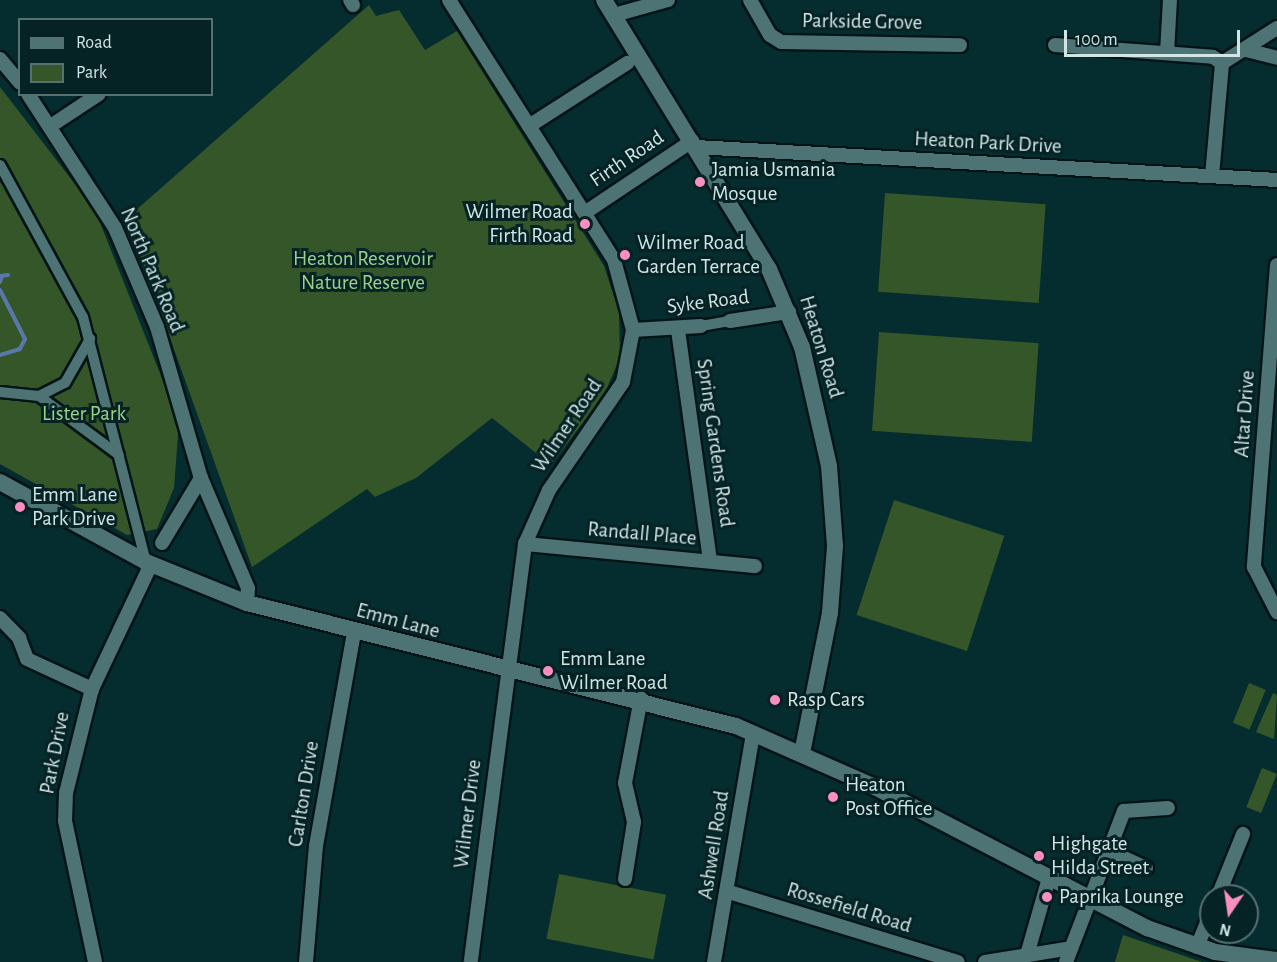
<!DOCTYPE html>
<style>
body{margin:0}
#map{position:relative;width:1277px;height:962px;overflow:hidden;background:#052d2f;font-family:"Alegreya Sans",sans-serif}
div>[style]{position:absolute}
.green>*{inset:0;background:#345628;transform-origin:0 0}
.stream>*{height:4px;margin:-2px;padding:0 2px;transform-origin:2px;border-radius:2px;background:#5978a9}
.roads{filter:drop-shadow(2px 0 #001416) drop-shadow(-2px 0 #001416) drop-shadow(0 2px #001416) drop-shadow(0 -2px #001416)}
.pedestrian>*{height:10px;margin:-5px;padding:0 5px;transform-origin:5px;border-radius:5px;background:#4d7374}
.minor>*{height:14px;margin:-7px;padding:0 7px;transform-origin:7px;border-radius:7px;background:#4d7374}
.tertiary>*{height:16px;margin:-8px;padding:0 8px;transform-origin:8px;border-radius:8px;background:#4d7374}
.dots>*{width:16px;height:16px;translate:-50% -50%;box-sizing:border-box;border:3px solid #052224;border-radius:50%}
span{translate:-50% -50%;white-space:nowrap;text-align:center;line-height:1.15;-webkit-text-stroke:6px #052224;paint-order:stroke}
.street-label{font-size:21px;color:#d1e5e5}
.poi-label{font-size:21px;color:#d1e5e5}
.left{translate:0 -50%;text-align:left}
.right{translate:-100% -50%;text-align:right}
.park-label{font-size:21px;color:#9bd289}
.legend{position:absolute;left:18px;top:18px;width:195px;height:78px;box-sizing:border-box;background:#052224;border:2px solid #577071;margin:0;padding:8px 10px;list-style:none;font-size:18px;color:#d1e5e5}
.legend li{display:flex;align-items:center;gap:12px;height:30px}
.legend b{width:30px;border:2px solid #577071}
.north{position:absolute;left:1199px;top:884px;width:60px;height:60px;box-sizing:border-box;background:#052224;border:2px solid #577071;border-radius:50%;rotate:193deg;font-size:16px;font-weight:700;line-height:24px;text-align:center;color:#d1e5e5}
.north::after{content:'';display:block;margin:auto;width:21px;height:27px;background:#fc8fc2;clip-path:polygon(50% 0,100% 100%,50% 72%,0 100%)}
.scale{position:absolute;left:1064px;top:30px;width:176px;height:27px;box-sizing:border-box;border:3px solid #d1e5e5;border-top:0;padding-left:8px;font-size:18px;line-height:21px;white-space:nowrap;color:#d1e5e5;-webkit-text-stroke:4px #052224;paint-order:stroke}
</style>
<div id="map">
<div class="green">
<div style="clip-path:polygon(369px 5px,376px 16px,399px 10px,425px 50px,457px 31px,604px 266px,619px 312px,620px 357px,605px 393px,551px 465px,492px 418px,416px 478px,375px 497px,367px 489px,252px 567px,127px 218px)"></div>
<div style="clip-path:polygon(0 87px,95px 210px,179px 421px,174px 488px,157px 529px,127px 535px,0 464px)"></div>
<div style="left:885px;top:193px;width:161px;height:99px;rotate:4deg"></div>
<div style="left:879px;top:332px;width:160px;height:99px;rotate:4deg"></div>
<div style="left:894px;top:500px;width:116px;height:121px;rotate:18deg"></div>
<div style="left:1249px;top:683px;width:18px;height:43px;rotate:22deg"></div>
<div style="clip-path:polygon(1273px 693px,1277px 695px,1274px 739px,1256px 732px)"></div>
<div style="left:1262px;top:768px;width:16px;height:42px;rotate:22deg"></div>
<div style="left:559px;top:874px;width:109px;height:66px;rotate:11deg"></div>
<div style="clip-path:polygon(1123px 935px,1202px 962px,1204px 962px,1115px 962px)"></div>
</div>
<div class="stream">
<div style="left:0;top:276px;width:8px;rotate:-7deg"></div>
<div style="left:0;top:282px;width:6px;rotate:-72deg"></div>
<div style="left:0;top:290px;width:55px;rotate:63deg"></div>
<div style="left:25px;top:339px;width:11px;rotate:117deg"></div>
<div style="left:20px;top:349px;width:21px;rotate:163deg"></div>
</div>
<div class="roads">
<div class="pedestrian">
<div style="left:0;top:165px;width:173px;rotate:61.4deg"></div>
<div style="left:83px;top:317px;width:253px;rotate:75.6deg"></div>
<div style="left:701px;top:326px;width:29px;rotate:-10deg"></div>
<div style="left:0;top:392px;width:39px;rotate:6deg"></div>
<div style="left:39px;top:396px;width:99px;rotate:36.4deg"></div>
<div style="left:39px;top:396px;width:29px;rotate:-27deg"></div>
<div style="left:65px;top:383px;width:51px;rotate:-60.4deg"></div>
</div>
<div class="minor">
<div style="left:350px;top:0;width:6px;rotate:59deg"></div>
<div style="left:449px;top:0;width:308px;rotate:57.6deg"></div>
<div style="left:614px;top:260px;width:73px;rotate:74.8deg"></div>
<div style="left:633px;top:330px;width:53px;rotate:100.9deg"></div>
<div style="left:623px;top:382px;width:131px;rotate:124.4deg"></div>
<div style="left:549px;top:490px;width:59px;rotate:114deg"></div>
<div style="left:525px;top:544px;width:421px;rotate:97.4deg"></div>
<div style="left:750px;top:0;width:40px;rotate:60.3deg"></div>
<div style="left:770px;top:35px;width:13px;rotate:32deg"></div>
<div style="left:781px;top:42px;width:179px;rotate:1deg"></div>
<div style="left:614px;top:15px;width:56px;rotate:-15.5deg"></div>
<div style="left:1055px;top:45px;width:158px;rotate:4.3deg"></div>
<div style="left:1213px;top:57px;width:11px;rotate:34deg"></div>
<div style="left:1246px;top:50px;width:32px;rotate:14deg"></div>
<div style="left:1167px;top:53px;width:53px;rotate:-86.8deg"></div>
<div style="left:0;top:59px;width:31px;rotate:50deg"></div>
<div style="left:28px;top:94px;width:160px;rotate:57deg"></div>
<div style="left:115px;top:228px;width:108px;rotate:67deg"></div>
<div style="left:157px;top:327px;width:157px;rotate:73.8deg"></div>
<div style="left:201px;top:478px;width:120px;rotate:66.9deg"></div>
<div style="left:248px;top:588px;width:15px;rotate:94deg"></div>
<div style="left:52px;top:125px;width:56px;rotate:-33.4deg"></div>
<div style="left:529px;top:126px;width:117px;rotate:-32.7deg"></div>
<div style="left:696px;top:147px;width:582px;rotate:3.25deg"></div>
<div style="left:1212px;top:176px;width:113px;rotate:-84.9deg"></div>
<div style="left:1222px;top:63px;width:65px;rotate:-32.5deg"></div>
<div style="left:586px;top:212px;width:128px;rotate:-33.8deg"></div>
<div style="left:1277px;top:265px;width:303px;rotate:94.4deg"></div>
<div style="left:1254px;top:567px;width:51px;rotate:62.9deg"></div>
<div style="left:730px;top:321px;width:60px;rotate:-8.7deg"></div>
<div style="left:633px;top:330px;width:68px;rotate:-3.4deg"></div>
<div style="left:678px;top:330px;width:233px;rotate:82.1deg"></div>
<div style="left:162px;top:543px;width:76px;rotate:-59deg"></div>
<div style="left:525px;top:544px;width:231px;rotate:5.5deg"></div>
<div style="left:0;top:618px;width:28px;rotate:46deg"></div>
<div style="left:19px;top:638px;width:22px;rotate:69deg"></div>
<div style="left:27px;top:659px;width:72px;rotate:24.8deg"></div>
<div style="left:1107px;top:850px;width:43px;rotate:24.8deg"></div>
<div style="left:625px;top:879px;width:58px;rotate:-81deg"></div>
<div style="left:634px;top:822px;width:40px;rotate:-103deg"></div>
<div style="left:625px;top:783px;width:86px;rotate:-79.3deg"></div>
<div style="left:729px;top:892px;width:239px;rotate:17deg"></div>
<div style="left:1218px;top:896px;width:67px;rotate:-68deg"></div>
<div style="left:1197px;top:947px;width:38px;rotate:-68deg"></div>
<div style="left:1027px;top:955px;width:80px;rotate:-74.1deg"></div>
<div style="left:95px;top:962px;width:144px;rotate:-102deg"></div>
<div style="left:65px;top:821px;width:28px;rotate:-88deg"></div>
<div style="left:66px;top:793px;width:107px;rotate:-76deg"></div>
<div style="left:92px;top:689px;width:138px;rotate:-64.7deg"></div>
<div style="left:306px;top:962px;width:116px;rotate:-85.1deg"></div>
<div style="left:316px;top:846px;width:216px;rotate:-79.9deg"></div>
<div style="left:714px;top:962px;width:232px;rotate:-80.3deg"></div>
<div style="left:985px;top:962px;width:87px;rotate:-9.2deg"></div>
<div style="left:1066px;top:962px;width:162px;rotate:-69deg"></div>
<div style="left:1124px;top:811px;width:44px;rotate:-3.9deg"></div>
</div>
<div class="tertiary">
<div style="left:604px;top:0;width:316px;rotate:58.5deg"></div>
<div style="left:769px;top:269px;width:85px;rotate:67.1deg"></div>
<div style="left:802px;top:347px;width:122px;rotate:77.2deg"></div>
<div style="left:829px;top:466px;width:80px;rotate:85.7deg"></div>
<div style="left:835px;top:546px;width:67px;rotate:94.3deg"></div>
<div style="left:830px;top:613px;width:143px;rotate:101.3deg"></div>
<div style="left:0;top:482px;width:166px;rotate:28.7deg"></div>
<div style="left:146px;top:562px;width:109px;rotate:22.1deg"></div>
<div style="left:247px;top:603px;width:504px;rotate:14.12deg"></div>
<div style="left:736px;top:726px;width:150px;rotate:23.7deg"></div>
<div style="left:873px;top:786px;width:309px;rotate:27.4deg"></div>
<div style="left:1147px;top:928px;width:72px;rotate:19.4deg"></div>
<div style="left:1215px;top:952px;width:63px;rotate:7.4deg"></div>
</div>
</div>
<div class="dots">
<div style="left:700px;top:182px;background:#fc8fc2"></div>
<div style="left:585px;top:224px;background:#fc8fc2"></div>
<div style="left:625px;top:255px;background:#fc8fc2"></div>
<div style="left:20px;top:507px;background:#fc8fc2"></div>
<div style="left:548px;top:671px;background:#fc8fc2"></div>
<div style="left:775px;top:700px;background:#fc8fc2"></div>
<div style="left:833px;top:797px;background:#fc8fc2"></div>
<div style="left:1039px;top:856px;background:#fc8fc2"></div>
<div style="left:1047px;top:897px;background:#fc8fc2"></div>
</div>
<div class="street-label">
<span style="left:862px;top:22px;rotate:1deg">Parkside Grove</span>
<span style="left:988px;top:143px;rotate:3deg">Heaton Park Drive</span>
<span style="left:627px;top:159px;rotate:-34deg">Firth Road</span>
<span style="left:152px;top:270px;rotate:67deg">North Park Road</span>
<span style="left:708px;top:302px;rotate:-7deg">Syke Road</span>
<span style="left:821px;top:347px;rotate:73deg">Heaton Road</span>
<span style="left:1245px;top:414px;rotate:-86deg">Altar Drive</span>
<span style="left:567px;top:426px;rotate:-56deg">Wilmer Road</span>
<span style="left:715px;top:443px;rotate:82deg">Spring Gardens Road</span>
<span style="left:642px;top:534px;rotate:5deg">Randall Place</span>
<span style="left:398px;top:621px;rotate:15deg">Emm Lane</span>
<span style="left:55px;top:753px;rotate:-79deg">Park Drive</span>
<span style="left:304px;top:794px;rotate:-81deg">Carlton Drive</span>
<span style="left:468px;top:814px;rotate:-83deg">Wilmer Drive</span>
<span style="left:714px;top:845px;rotate:-81deg">Ashwell Road</span>
<span style="left:849px;top:908px;rotate:17deg">Rossefield Road</span>
</div>
<div class="poi-label">
<span class="left" style="left:712px;top:182px">Jamia Usmania<br>Mosque</span>
<span class="right" style="left:573px;top:224px">Wilmer Road<br>Firth Road</span>
<span class="left" style="left:637px;top:255px">Wilmer Road<br>Garden Terrace</span>
<span class="left" style="left:32px;top:507px">Emm Lane<br>Park Drive</span>
<span class="left" style="left:560px;top:671px">Emm Lane<br>Wilmer Road</span>
<span class="left" style="left:787px;top:700px">Rasp Cars</span>
<span class="left" style="left:845px;top:797px">Heaton<br>Post Office</span>
<span class="left" style="left:1051px;top:856px">Highgate<br>Hilda Street</span>
<span class="left" style="left:1059px;top:897px">Paprika Lounge</span>
</div>
<div class="park-label">
<span style="left:363px;top:271px">Heaton Reservoir<br>Nature Reserve</span>
<span style="left:84px;top:414px">Lister Park</span>
</div>
<ul class="legend">
<li><b style="height:8px;background:#4d7374"></b>Road</li>
<li><b style="height:16px;background:#345628"></b>Park</li>
</ul>
<div class="north">N</div>
<div class="scale">100 m</div>
</div>
